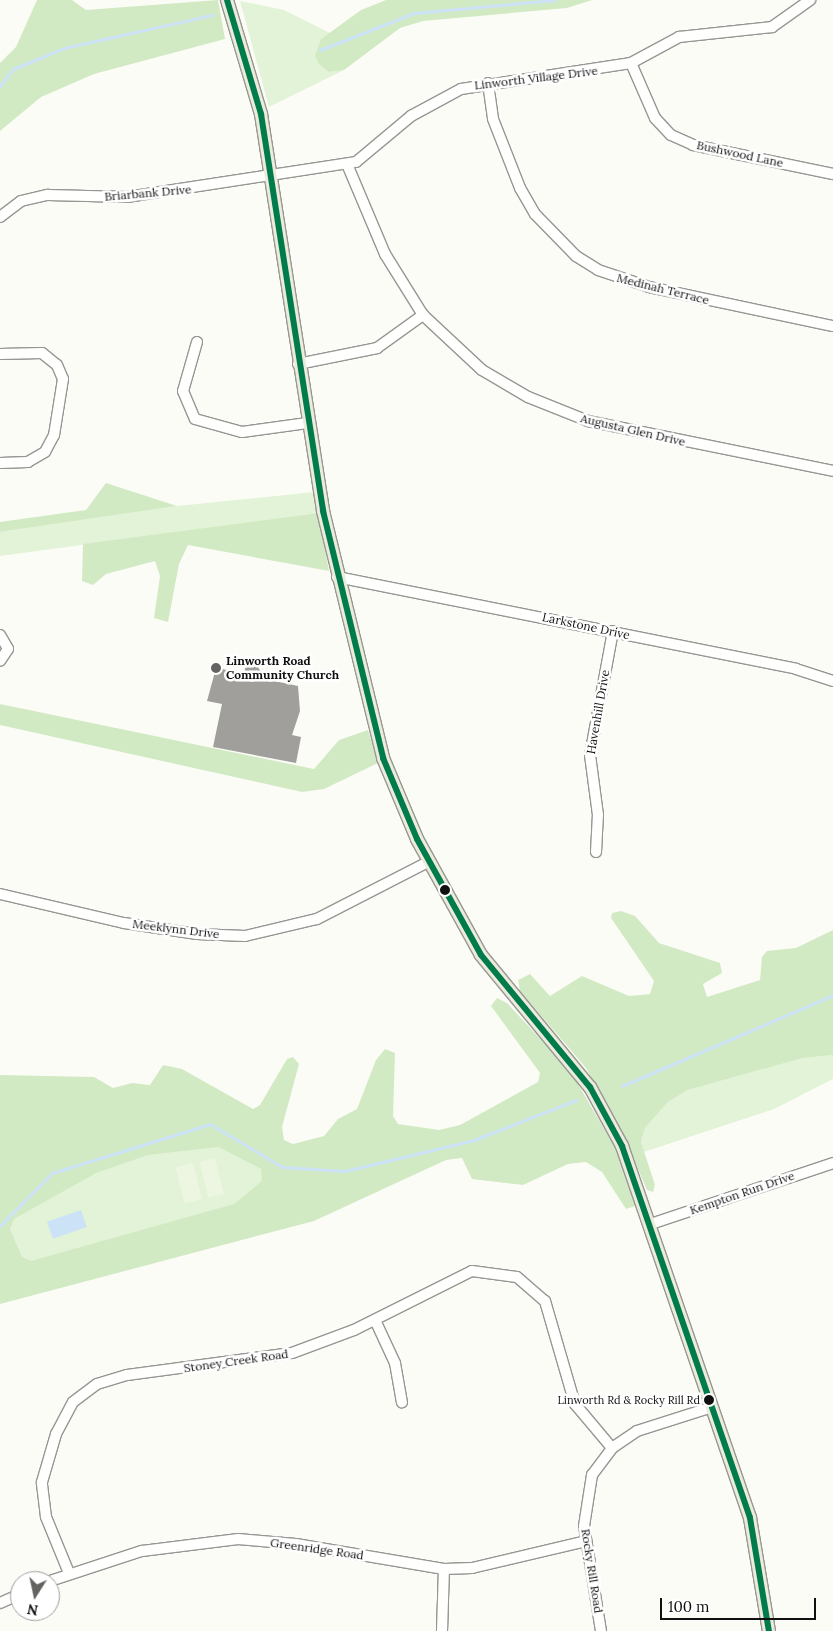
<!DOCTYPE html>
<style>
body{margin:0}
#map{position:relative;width:833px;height:1631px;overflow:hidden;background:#fcfcf7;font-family:Lora,serif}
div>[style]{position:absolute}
.green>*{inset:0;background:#e3f3d7}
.forest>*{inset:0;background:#d2eac4}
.pitch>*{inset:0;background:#edf6e0;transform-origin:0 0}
.water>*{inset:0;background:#cce2f7;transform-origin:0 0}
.stream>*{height:3px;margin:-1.5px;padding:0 1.5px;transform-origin:1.5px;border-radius:1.5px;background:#cce2f7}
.building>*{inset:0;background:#a09f9c}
.roads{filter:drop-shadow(1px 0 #969694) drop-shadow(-1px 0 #969694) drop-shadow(0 1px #969694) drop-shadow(0 -1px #969694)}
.minor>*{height:10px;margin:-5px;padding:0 5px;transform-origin:5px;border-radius:5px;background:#fffffe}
.major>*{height:12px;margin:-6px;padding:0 6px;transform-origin:6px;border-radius:6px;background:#edebdb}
.bus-1>*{height:6px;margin:-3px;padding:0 3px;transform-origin:3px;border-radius:3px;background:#007b4b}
.dots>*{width:14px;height:14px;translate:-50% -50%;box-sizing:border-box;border:2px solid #fff;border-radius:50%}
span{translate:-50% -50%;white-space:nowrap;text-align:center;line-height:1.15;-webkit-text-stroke:5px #fff;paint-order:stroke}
.bus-label{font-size:11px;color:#101010}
.right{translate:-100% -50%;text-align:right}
.street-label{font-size:12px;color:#101010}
.poi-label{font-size:12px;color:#101010;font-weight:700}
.left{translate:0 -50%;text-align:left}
.north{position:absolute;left:10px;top:1571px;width:50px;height:50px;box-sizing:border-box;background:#fff;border:1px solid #9f9f9f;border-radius:50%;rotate:190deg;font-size:14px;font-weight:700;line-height:20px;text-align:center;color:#101010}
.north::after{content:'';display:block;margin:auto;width:18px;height:22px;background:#636361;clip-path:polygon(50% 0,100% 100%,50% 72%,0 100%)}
.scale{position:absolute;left:660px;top:1598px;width:156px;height:22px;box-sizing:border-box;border:2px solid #101010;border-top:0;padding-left:6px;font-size:15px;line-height:18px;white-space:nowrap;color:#101010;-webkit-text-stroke:4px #fff;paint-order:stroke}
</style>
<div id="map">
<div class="green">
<div style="clip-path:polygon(240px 1px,284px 10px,330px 33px,321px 39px,329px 72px,344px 70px,269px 107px)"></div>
<div style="clip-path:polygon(314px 492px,318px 513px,0 556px,0 532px,177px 506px)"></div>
<div style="clip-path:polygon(833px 1055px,833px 1079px,774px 1109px,644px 1152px,641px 1142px,645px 1128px,668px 1102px,688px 1090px,803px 1058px)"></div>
<div style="clip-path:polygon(0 1090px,218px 1147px,261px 1169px,296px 1196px,0 1293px)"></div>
</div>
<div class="forest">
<div style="clip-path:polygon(37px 0,72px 0,86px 10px,218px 0,225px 39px,94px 74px,41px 97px,0 131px,0 63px,16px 47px)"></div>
<div style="clip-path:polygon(386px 0,592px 0,567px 8px,423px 21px,400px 28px,344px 70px,329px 72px,319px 64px,315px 56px,321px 39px,361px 10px)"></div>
<div style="clip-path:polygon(106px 483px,177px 506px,0 532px,0 522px,86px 510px)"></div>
<div style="clip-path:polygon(318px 513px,329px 571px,188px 545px,179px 564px,168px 622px,154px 618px,160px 576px,155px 561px,106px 574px,93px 585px,82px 581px,83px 544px)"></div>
<div style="clip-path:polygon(0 704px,314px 769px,339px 740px,368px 730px,378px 763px,324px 789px,302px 792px,0 725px)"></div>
<div style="clip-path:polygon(621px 911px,635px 916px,659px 943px,720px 963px,722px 973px,703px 984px,707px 997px,760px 980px,762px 957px,767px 951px,796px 948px,833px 930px,833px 1055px,803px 1058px,688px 1090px,668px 1102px,645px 1128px,641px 1142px,655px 1185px,653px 1192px,647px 1190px,625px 1139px,586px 1068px,520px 991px,518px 980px,530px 974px,550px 996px,582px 976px,629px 996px,650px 994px,654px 981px,611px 918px,612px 913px)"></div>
<div style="clip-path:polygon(evenodd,497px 998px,507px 1003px,571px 1072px,617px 1151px,638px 1205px,626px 1209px,602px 1172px,586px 1162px,568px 1164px,523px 1185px,472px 1179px,462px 1158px,446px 1160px,314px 1221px,0 1304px,0 1075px,94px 1077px,113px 1088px,132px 1083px,150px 1085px,163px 1065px,182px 1069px,253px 1109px,260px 1105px,287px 1059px,293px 1057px,299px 1064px,282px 1127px,284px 1140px,293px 1144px,324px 1136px,338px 1119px,357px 1109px,376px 1060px,385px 1049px,395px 1053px,393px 1116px,398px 1124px,439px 1130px,460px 1125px,538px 1082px,540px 1073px,491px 1006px,497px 998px,218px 1147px,261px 1169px,262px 1181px,234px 1204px,31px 1261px,22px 1257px,10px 1229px,14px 1219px,96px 1173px,148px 1155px,218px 1147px)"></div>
</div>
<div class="pitch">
<div style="left:215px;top:1158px;width:37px;height:16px;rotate:76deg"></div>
<div style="left:193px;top:1163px;width:37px;height:18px;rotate:76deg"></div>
</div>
<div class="water">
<div style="left:81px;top:1210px;width:18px;height:36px;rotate:71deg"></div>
</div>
<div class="stream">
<div style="left:320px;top:50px;width:101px;rotate:-21.5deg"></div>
<div style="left:414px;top:13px;width:142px;rotate:-5.3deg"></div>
<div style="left:0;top:86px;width:21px;rotate:-53deg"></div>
<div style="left:13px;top:69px;width:55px;rotate:-22.4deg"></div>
<div style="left:64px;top:48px;width:152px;rotate:-12.6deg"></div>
<div style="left:622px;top:1086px;width:230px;rotate:-23.3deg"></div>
<div style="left:0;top:1226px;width:74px;rotate:-45.5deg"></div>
<div style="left:52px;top:1173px;width:165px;rotate:-17.2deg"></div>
<div style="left:210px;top:1124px;width:84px;rotate:30.8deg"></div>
<div style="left:282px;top:1167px;width:63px;rotate:3.6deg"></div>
<div style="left:345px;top:1171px;width:133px;rotate:-13.5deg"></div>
<div style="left:474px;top:1140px;width:110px;rotate:-21.4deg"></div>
</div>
<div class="building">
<div style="clip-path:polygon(246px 665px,258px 667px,265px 679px,298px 686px,300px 711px,292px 735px,301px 737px,296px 763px,213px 747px,222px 704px,207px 701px,216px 668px,244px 673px)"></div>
</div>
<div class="roads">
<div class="minor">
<div style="left:631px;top:63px;width:60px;rotate:66.4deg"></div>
<div style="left:655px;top:118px;width:23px;rotate:47deg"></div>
<div style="left:671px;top:135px;width:24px;rotate:24deg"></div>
<div style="left:693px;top:145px;width:143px;rotate:11.7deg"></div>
<div style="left:488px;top:83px;width:36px;rotate:82deg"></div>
<div style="left:493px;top:119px;width:74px;rotate:68.6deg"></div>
<div style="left:520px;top:188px;width:30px;rotate:60deg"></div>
<div style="left:535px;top:214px;width:59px;rotate:45.7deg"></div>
<div style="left:576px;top:256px;width:26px;rotate:32deg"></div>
<div style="left:598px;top:270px;width:54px;rotate:18.4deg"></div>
<div style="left:649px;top:287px;width:188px;rotate:12deg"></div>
<div style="left:347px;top:164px;width:98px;rotate:67.1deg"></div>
<div style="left:385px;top:254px;width:72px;rotate:58.1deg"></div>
<div style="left:423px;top:315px;width:81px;rotate:43deg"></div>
<div style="left:482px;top:370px;width:53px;rotate:30.4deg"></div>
<div style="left:528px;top:397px;width:65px;rotate:21.8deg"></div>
<div style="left:588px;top:421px;width:250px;rotate:11.5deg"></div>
<div style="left:0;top:217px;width:26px;rotate:-37deg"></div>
<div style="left:21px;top:201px;width:28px;rotate:-13deg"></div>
<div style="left:48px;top:195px;width:79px;rotate:1.5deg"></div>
<div style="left:127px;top:197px;width:232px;rotate:-8.7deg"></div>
<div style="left:356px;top:162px;width:72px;rotate:-39.9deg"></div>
<div style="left:411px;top:116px;width:57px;rotate:-28.4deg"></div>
<div style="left:461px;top:89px;width:172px;rotate:-8.7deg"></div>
<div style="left:631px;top:63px;width:55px;rotate:-28.4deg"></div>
<div style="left:679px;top:37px;width:94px;rotate:-6.1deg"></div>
<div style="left:772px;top:27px;width:47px;rotate:-35.4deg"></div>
<div style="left:197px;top:342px;width:51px;rotate:105.9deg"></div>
<div style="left:183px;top:391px;width:30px;rotate:67deg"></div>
<div style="left:195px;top:419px;width:49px;rotate:15.5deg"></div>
<div style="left:242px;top:432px;width:66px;rotate:-7.9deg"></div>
<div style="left:0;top:354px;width:42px;rotate:-1.4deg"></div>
<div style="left:42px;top:353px;width:19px;rotate:39deg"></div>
<div style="left:57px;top:365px;width:15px;rotate:67deg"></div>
<div style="left:63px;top:379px;width:57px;rotate:99.1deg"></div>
<div style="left:54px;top:435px;width:19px;rotate:118deg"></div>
<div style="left:45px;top:452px;width:20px;rotate:150deg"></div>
<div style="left:28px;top:462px;width:28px;rotate:178deg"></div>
<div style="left:298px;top:364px;width:81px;rotate:-11.4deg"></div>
<div style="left:377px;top:348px;width:57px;rotate:-35.7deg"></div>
<div style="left:337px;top:577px;width:468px;rotate:11.3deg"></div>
<div style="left:796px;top:669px;width:39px;rotate:18deg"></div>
<div style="left:0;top:635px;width:16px;rotate:60deg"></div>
<div style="left:8px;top:649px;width:14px;rotate:124deg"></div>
<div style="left:596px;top:852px;width:37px;rotate:-87deg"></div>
<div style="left:598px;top:815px;width:61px;rotate:-97.6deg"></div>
<div style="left:590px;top:755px;width:126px;rotate:-79.5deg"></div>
<div style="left:0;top:894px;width:127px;rotate:13.2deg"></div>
<div style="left:124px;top:923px;width:74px;rotate:8.6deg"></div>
<div style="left:197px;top:934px;width:48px;rotate:2.4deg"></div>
<div style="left:245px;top:936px;width:74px;rotate:-13.3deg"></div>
<div style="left:317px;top:919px;width:125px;rotate:-27.2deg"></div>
<div style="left:651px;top:1224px;width:192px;rotate:-18.5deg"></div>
<div style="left:375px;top:1320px;width:47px;rotate:65.1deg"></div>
<div style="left:395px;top:1363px;width:40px;rotate:80deg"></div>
<div style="left:69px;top:1573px;width:61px;rotate:-112.3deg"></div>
<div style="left:46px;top:1517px;width:35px;rotate:-97deg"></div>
<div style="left:42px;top:1482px;width:50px;rotate:-73.7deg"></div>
<div style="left:56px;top:1434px;width:36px;rotate:-62deg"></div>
<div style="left:73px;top:1402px;width:30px;rotate:-37deg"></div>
<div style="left:97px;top:1384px;width:31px;rotate:-17deg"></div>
<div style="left:127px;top:1375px;width:166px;rotate:-7.6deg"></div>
<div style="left:292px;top:1353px;width:66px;rotate:-20.4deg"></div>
<div style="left:354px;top:1330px;width:132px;rotate:-26.6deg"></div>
<div style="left:472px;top:1271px;width:45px;rotate:7.6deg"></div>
<div style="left:517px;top:1277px;width:37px;rotate:41deg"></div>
<div style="left:545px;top:1301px;width:107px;rotate:73.8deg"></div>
<div style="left:575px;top:1404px;width:57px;rotate:49.9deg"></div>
<div style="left:50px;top:1581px;width:97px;rotate:-18.1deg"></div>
<div style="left:142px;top:1551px;width:97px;rotate:-7.1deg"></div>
<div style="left:238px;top:1539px;width:58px;rotate:4.9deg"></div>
<div style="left:296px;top:1544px;width:150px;rotate:9.6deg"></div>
<div style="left:444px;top:1569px;width:28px;rotate:-2deg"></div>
<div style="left:472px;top:1568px;width:117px;rotate:-13.3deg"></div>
<div style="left:0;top:1603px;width:22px;rotate:-24deg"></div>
<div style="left:442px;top:1631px;width:62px;rotate:-88.2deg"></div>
<div style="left:601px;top:1631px;width:106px;rotate:-99.2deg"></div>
<div style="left:584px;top:1526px;width:52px;rotate:-81.1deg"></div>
<div style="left:592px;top:1475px;width:34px;rotate:-53deg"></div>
<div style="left:612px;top:1448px;width:30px;rotate:-34deg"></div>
<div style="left:637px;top:1431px;width:79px;rotate:-17.7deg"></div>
</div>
<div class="major">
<div style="left:227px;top:0;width:119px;rotate:73.4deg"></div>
<div style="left:261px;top:114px;width:402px;rotate:81.1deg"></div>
<div style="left:323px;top:511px;width:254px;rotate:76.3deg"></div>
<div style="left:383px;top:758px;width:88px;rotate:67.2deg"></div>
<div style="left:417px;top:839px;width:132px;rotate:61.1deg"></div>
<div style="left:481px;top:955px;width:171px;rotate:50.5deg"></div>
<div style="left:590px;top:1087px;width:67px;rotate:61.5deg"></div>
<div style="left:622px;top:1146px;width:393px;rotate:71deg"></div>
<div style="left:750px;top:1518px;width:115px;rotate:80.5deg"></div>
</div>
</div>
<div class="bus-1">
<div style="left:227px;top:0;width:119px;rotate:73.4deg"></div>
<div style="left:261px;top:114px;width:402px;rotate:81.1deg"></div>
<div style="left:323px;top:511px;width:254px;rotate:76.3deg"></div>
<div style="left:383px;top:758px;width:88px;rotate:67.2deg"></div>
<div style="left:417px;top:839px;width:132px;rotate:61.1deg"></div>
<div style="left:481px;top:955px;width:171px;rotate:50.5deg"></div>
<div style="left:590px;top:1087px;width:67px;rotate:61.5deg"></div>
<div style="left:622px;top:1146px;width:393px;rotate:71deg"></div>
<div style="left:750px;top:1518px;width:115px;rotate:80.5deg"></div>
</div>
<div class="dots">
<div style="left:216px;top:668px;background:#636361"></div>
<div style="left:445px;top:890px;background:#101010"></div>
<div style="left:709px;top:1400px;background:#101010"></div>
</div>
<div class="bus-label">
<span class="right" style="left:700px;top:1400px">Linworth Rd &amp; Rocky Rill Rd</span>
</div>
<div class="street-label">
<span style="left:536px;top:78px;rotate:-7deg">Linworth Village Drive</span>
<span style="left:740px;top:154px;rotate:12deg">Bushwood Lane</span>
<span style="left:148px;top:193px;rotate:-5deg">Briarbank Drive</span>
<span style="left:663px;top:289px;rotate:14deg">Medinah Terrace</span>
<span style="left:633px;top:430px;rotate:13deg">Augusta Glen Drive</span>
<span style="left:586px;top:626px;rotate:12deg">Larkstone Drive</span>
<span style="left:598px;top:712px;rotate:-80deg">Havenhill Drive</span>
<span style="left:176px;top:929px;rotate:7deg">Meeklynn Drive</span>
<span style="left:742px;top:1193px;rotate:-19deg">Kempton Run Drive</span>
<span style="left:236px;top:1361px;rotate:-8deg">Stoney Creek Road</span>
<span style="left:317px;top:1549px;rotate:8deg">Greenridge Road</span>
<span style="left:592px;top:1571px;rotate:81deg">Rocky Rill Road</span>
</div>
<div class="poi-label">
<span class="left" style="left:226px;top:668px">Linworth Road<br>Community Church</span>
</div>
<div class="north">N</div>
<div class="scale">100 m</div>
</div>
